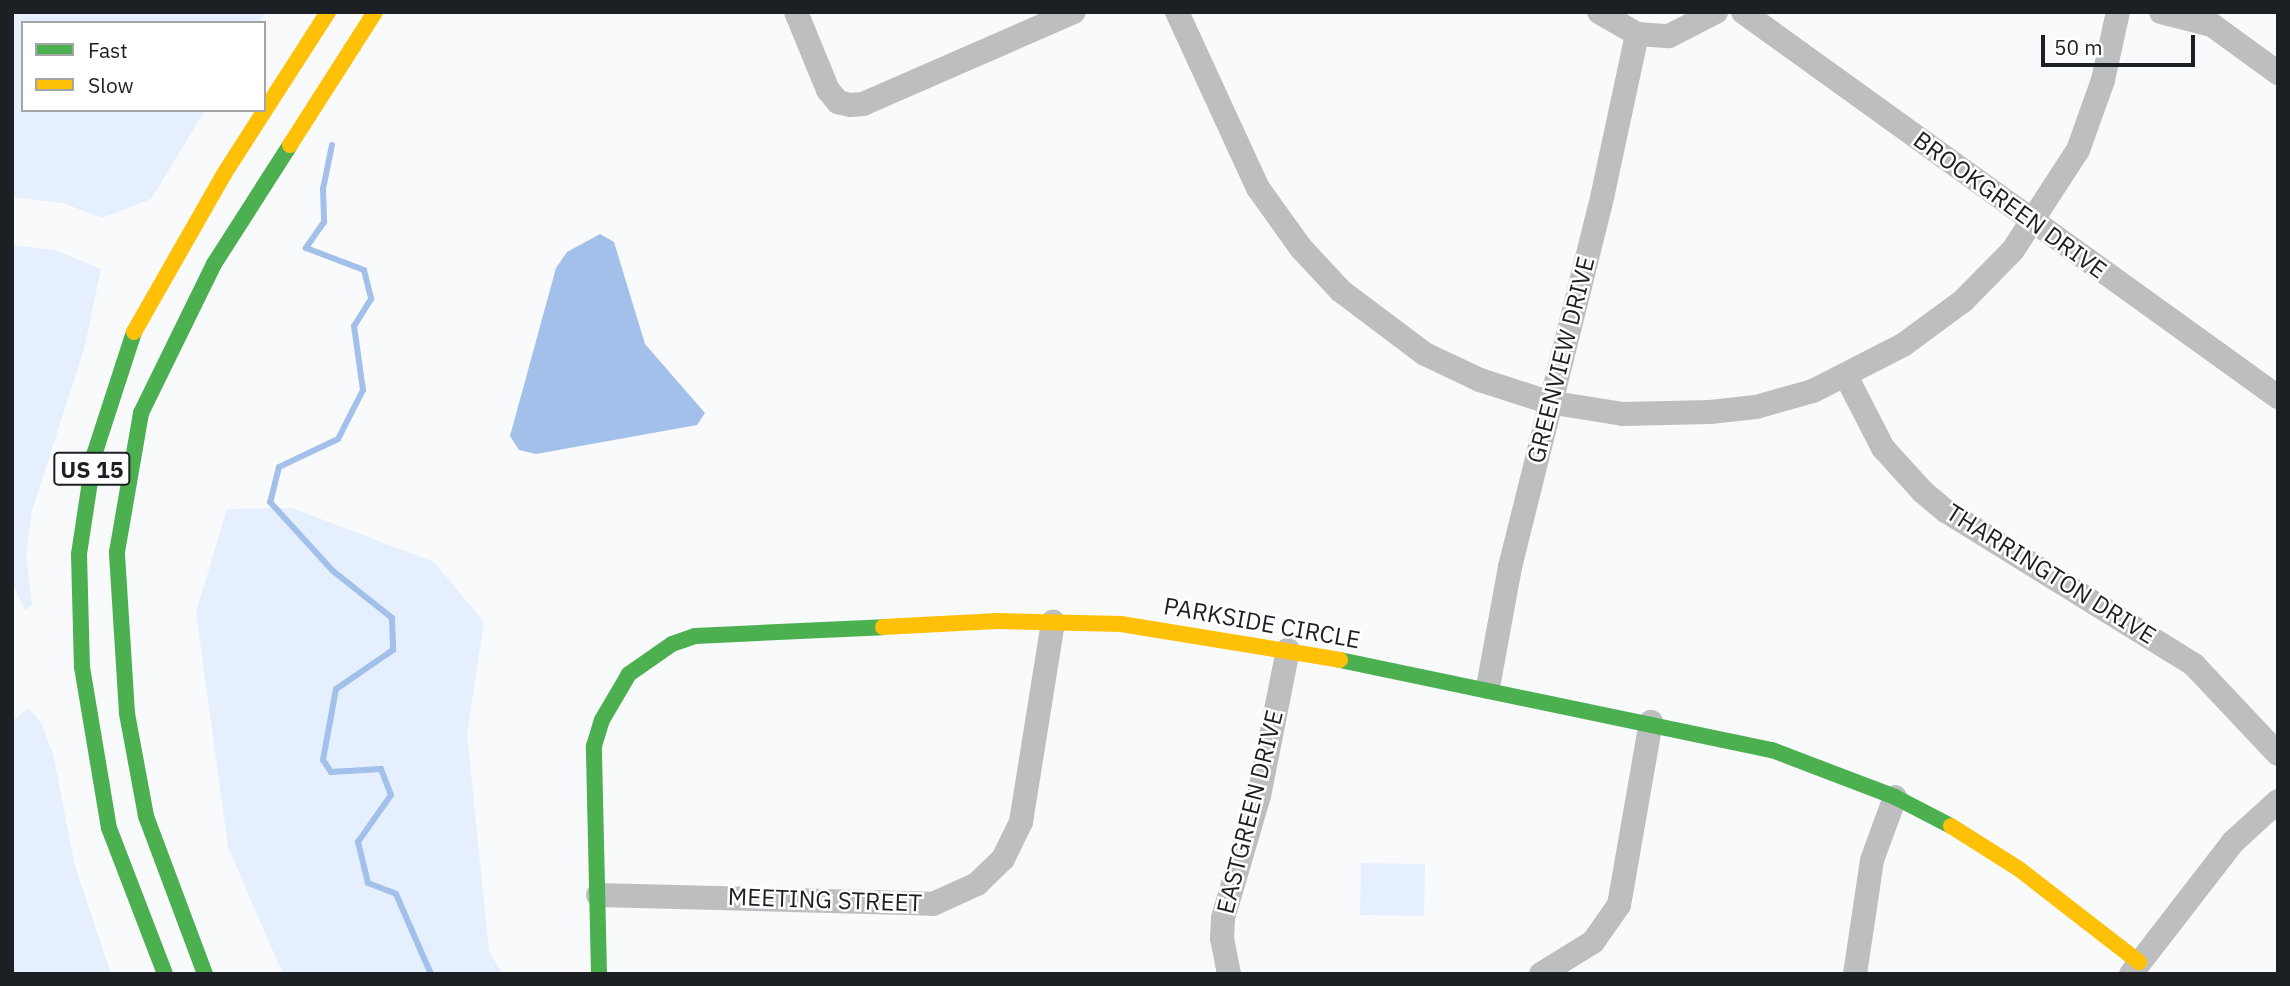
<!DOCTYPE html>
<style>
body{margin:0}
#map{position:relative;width:2290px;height:986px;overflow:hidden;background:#f9fafc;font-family:"IBM Plex Sans",sans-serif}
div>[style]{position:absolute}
.green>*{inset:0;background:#e6effd;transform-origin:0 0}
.water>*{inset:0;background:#a2c0ea}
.stream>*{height:6px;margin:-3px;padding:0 3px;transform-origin:3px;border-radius:3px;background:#a2c0ea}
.street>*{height:24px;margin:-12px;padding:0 12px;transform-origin:12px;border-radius:12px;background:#bdbec0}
.fast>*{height:16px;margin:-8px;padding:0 8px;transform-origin:8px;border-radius:8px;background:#4caf50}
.slow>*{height:16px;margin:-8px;padding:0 8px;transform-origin:8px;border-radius:8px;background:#ffc107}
span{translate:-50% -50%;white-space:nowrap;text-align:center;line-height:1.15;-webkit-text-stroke:5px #fff;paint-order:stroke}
.shield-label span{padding:2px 5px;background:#fff;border:2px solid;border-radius:5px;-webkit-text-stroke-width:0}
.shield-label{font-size:23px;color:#1c1f24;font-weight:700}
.street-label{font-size:24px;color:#1c1f24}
.frame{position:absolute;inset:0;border:14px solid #1c1f24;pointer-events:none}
.legend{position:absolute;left:21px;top:21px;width:245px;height:91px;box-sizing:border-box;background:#fff;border:2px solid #a4a5a7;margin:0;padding:9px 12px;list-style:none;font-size:21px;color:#1c1f24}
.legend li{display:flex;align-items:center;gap:14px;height:35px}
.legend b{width:35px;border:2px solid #a4a5a7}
.scale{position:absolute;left:2041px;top:35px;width:154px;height:32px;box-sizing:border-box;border:4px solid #1c1f24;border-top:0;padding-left:9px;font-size:21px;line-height:24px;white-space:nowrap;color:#1c1f24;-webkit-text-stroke:5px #fff;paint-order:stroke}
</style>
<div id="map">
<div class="green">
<div style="clip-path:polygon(12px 12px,266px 12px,260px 23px,23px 23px,23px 110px,205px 110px,151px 199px,102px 218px,63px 203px,12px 197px)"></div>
<div style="clip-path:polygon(12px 245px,55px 250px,101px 269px,84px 349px,32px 511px,26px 554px,32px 605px,25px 610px,12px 583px)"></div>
<div style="clip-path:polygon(292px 508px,434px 562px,484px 622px,467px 734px,489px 952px,503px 974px,283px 974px,228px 847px,196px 612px,227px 509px)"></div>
<div style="clip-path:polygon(29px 708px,41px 723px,53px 754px,75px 866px,111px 974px,12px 974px,12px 721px)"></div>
<div style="left:1425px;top:864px;width:52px;height:64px;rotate:91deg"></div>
</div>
<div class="water">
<div style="clip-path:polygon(600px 234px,614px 242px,645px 344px,705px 413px,697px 425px,536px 454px,519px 450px,510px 436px,556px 268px,567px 252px)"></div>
</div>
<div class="stream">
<div style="left:332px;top:145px;width:45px;rotate:101.6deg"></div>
<div style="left:323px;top:189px;width:33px;rotate:88deg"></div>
<div style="left:324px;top:222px;width:32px;rotate:125deg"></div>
<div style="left:306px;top:248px;width:62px;rotate:20.8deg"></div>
<div style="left:364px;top:270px;width:30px;rotate:76deg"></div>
<div style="left:371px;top:299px;width:32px;rotate:122deg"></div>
<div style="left:354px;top:326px;width:65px;rotate:82deg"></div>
<div style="left:363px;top:390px;width:55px;rotate:117deg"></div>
<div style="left:338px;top:439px;width:65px;rotate:154.6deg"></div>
<div style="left:279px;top:467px;width:36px;rotate:104deg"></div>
<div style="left:270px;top:502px;width:93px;rotate:47.6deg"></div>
<div style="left:333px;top:571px;width:75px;rotate:38.5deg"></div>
<div style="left:392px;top:618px;width:32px;rotate:88deg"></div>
<div style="left:393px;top:650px;width:69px;rotate:145.6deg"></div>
<div style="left:336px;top:689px;width:72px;rotate:100.4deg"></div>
<div style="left:323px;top:760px;width:14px;rotate:56deg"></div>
<div style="left:331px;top:772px;width:50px;rotate:-3.4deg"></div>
<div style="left:381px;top:769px;width:28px;rotate:69deg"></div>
<div style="left:391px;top:795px;width:57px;rotate:125.1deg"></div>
<div style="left:358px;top:842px;width:42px;rotate:76.3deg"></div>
<div style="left:368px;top:883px;width:30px;rotate:21deg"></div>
<div style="left:396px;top:894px;width:87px;rotate:66.4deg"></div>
</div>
<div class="street">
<div style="left:796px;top:12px;width:84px;rotate:67.7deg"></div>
<div style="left:828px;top:90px;width:16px;rotate:50deg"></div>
<div style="left:838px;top:102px;width:12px;rotate:14deg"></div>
<div style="left:850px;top:105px;width:13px;rotate:-4deg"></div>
<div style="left:863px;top:104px;width:230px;rotate:-23.6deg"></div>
<div style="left:1177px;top:12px;width:194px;rotate:65.3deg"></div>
<div style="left:1258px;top:188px;width:74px;rotate:54.4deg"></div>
<div style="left:1301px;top:248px;width:59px;rotate:47.1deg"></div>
<div style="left:1341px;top:291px;width:105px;rotate:36.9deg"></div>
<div style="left:1425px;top:354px;width:61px;rotate:25.3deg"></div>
<div style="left:1480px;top:380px;width:71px;rotate:17.9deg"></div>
<div style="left:1548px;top:402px;width:76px;rotate:9.1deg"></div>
<div style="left:1623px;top:414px;width:87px;rotate:-1.3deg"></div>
<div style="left:1710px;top:412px;width:46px;rotate:-6.2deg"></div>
<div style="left:1756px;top:407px;width:59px;rotate:-15.7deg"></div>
<div style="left:1813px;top:391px;width:101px;rotate:-27.1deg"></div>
<div style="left:1903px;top:345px;width:74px;rotate:-36.3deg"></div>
<div style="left:1963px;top:301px;width:71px;rotate:-45.6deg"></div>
<div style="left:2013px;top:250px;width:119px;rotate:-57deg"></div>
<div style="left:2078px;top:150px;width:74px;rotate:-70.3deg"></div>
<div style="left:2103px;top:80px;width:70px;rotate:-77.6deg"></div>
<div style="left:1599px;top:12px;width:44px;rotate:30.1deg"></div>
<div style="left:1637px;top:34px;width:32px;rotate:4deg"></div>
<div style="left:1669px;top:36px;width:53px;rotate:-27.1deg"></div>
<div style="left:1743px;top:12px;width:659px;rotate:35.74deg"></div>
<div style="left:2161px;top:12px;width:53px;rotate:14.3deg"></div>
<div style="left:2212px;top:25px;width:82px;rotate:36deg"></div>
<div style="left:1846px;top:376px;width:81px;rotate:62.8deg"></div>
<div style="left:1883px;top:448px;width:59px;rotate:47.7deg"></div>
<div style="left:1923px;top:492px;width:30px;rotate:40deg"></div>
<div style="left:1946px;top:511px;width:292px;rotate:31.8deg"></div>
<div style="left:2194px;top:665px;width:122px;rotate:46.7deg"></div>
<div style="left:1488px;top:687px;width:122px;rotate:-79.6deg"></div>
<div style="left:1510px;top:567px;width:385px;rotate:-76deg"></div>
<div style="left:1603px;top:193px;width:163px;rotate:-77.9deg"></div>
<div style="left:598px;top:895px;width:335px;rotate:1.5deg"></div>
<div style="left:933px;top:904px;width:48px;rotate:-24.4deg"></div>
<div style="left:977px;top:884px;width:36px;rotate:-44deg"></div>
<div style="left:1003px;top:859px;width:41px;rotate:-64.1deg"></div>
<div style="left:1021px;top:822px;width:203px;rotate:-80.9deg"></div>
<div style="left:1229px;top:974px;width:37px;rotate:-101deg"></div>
<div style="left:1222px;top:938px;width:20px;rotate:-87deg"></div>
<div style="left:1223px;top:918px;width:127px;rotate:-73.6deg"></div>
<div style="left:1259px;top:796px;width:149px;rotate:-78.8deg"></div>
<div style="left:1541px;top:974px;width:61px;rotate:-31.6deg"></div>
<div style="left:1593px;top:942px;width:45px;rotate:-54.9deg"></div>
<div style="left:1619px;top:905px;width:186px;rotate:-80.1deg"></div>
<div style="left:1855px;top:974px;width:115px;rotate:-81.5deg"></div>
<div style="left:1872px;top:860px;width:67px;rotate:-69.9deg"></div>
<div style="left:2131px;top:974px;width:167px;rotate:-52.3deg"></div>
<div style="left:2233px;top:842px;width:61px;rotate:-42.3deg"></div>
</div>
<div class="fast">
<div style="left:134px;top:332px;width:129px;rotate:108deg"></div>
<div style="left:94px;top:455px;width:100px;rotate:98.6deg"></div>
<div style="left:79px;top:554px;width:113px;rotate:88.5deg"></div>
<div style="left:82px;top:667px;width:163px;rotate:80.5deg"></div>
<div style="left:109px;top:828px;width:156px;rotate:69deg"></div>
<div style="left:1340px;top:660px;width:441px;rotate:11.8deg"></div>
<div style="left:1772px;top:750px;width:132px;rotate:20.9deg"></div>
<div style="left:1895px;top:797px;width:63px;rotate:27.4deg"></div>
<div style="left:205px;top:974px;width:169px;rotate:-110.5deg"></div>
<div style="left:146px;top:816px;width:105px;rotate:-100.5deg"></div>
<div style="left:127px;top:713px;width:161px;rotate:-93.6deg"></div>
<div style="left:117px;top:552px;width:141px;rotate:-80.2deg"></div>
<div style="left:141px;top:413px;width:166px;rotate:-63.9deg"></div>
<div style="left:214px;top:264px;width:141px;rotate:-57.4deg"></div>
<div style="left:599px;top:974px;width:228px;rotate:-91.3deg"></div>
<div style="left:594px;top:746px;width:27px;rotate:-73deg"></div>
<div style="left:602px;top:720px;width:53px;rotate:-59.6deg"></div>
<div style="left:629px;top:674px;width:52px;rotate:-34.9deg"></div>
<div style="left:672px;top:644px;width:24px;rotate:-19deg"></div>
<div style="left:695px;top:636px;width:188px;rotate:-2.7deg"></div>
</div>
<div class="slow">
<div style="left:290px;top:145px;width:158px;rotate:-57.4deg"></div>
<div style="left:134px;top:332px;width:182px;rotate:-60.3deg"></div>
<div style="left:224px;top:174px;width:193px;rotate:-57.3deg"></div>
<div style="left:883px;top:627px;width:115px;rotate:-3deg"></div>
<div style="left:998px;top:621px;width:123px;rotate:1.4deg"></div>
<div style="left:1121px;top:624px;width:222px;rotate:9.3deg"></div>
<div style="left:1951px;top:826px;width:80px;rotate:32.3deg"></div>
<div style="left:2019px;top:869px;width:152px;rotate:37.8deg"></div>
</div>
<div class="shield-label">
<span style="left:92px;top:469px">US 15</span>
</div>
<div class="street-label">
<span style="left:2010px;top:205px;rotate:36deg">BROOKGREEN DRIVE</span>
<span style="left:1561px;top:360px;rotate:-76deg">GREENVIEW DRIVE</span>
<span style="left:2051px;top:574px;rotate:32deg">THARRINGTON DRIVE</span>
<span style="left:1262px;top:623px;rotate:10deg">PARKSIDE CIRCLE</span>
<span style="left:1250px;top:812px;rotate:-76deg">EASTGREEN DRIVE</span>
<span style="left:825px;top:900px;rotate:2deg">MEETING STREET</span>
</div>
<div class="frame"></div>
<ul class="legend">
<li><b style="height:9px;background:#4caf50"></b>Fast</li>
<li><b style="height:9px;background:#ffc107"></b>Slow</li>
</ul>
<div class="scale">50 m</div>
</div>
